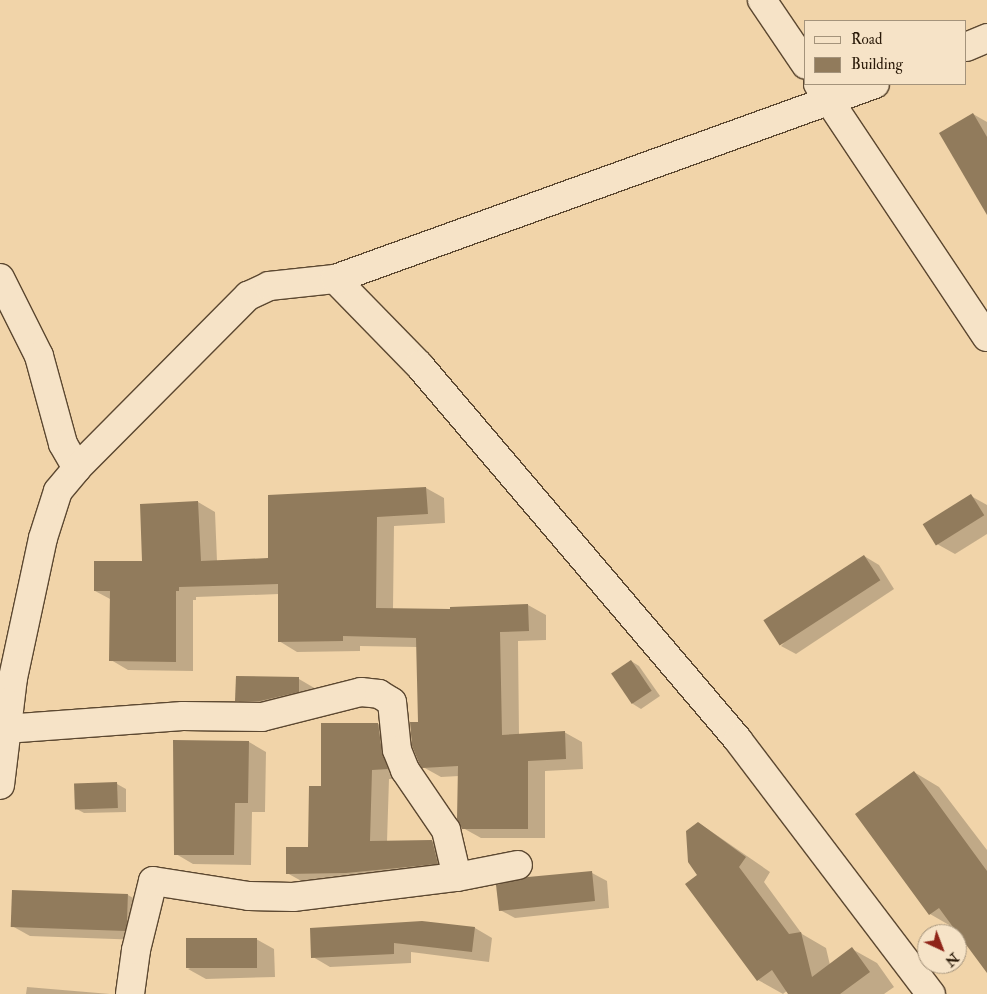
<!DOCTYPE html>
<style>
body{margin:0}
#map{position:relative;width:987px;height:994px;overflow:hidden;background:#f1d4a9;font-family:"IM FELL Double Pica",serif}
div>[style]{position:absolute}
.shadow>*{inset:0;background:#0003}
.building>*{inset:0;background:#917b5c;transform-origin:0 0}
.roads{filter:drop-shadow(1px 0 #5c4831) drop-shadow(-1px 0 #5c4831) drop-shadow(0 1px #5c4831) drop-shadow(0 -1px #5c4831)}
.minor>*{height:28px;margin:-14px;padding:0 14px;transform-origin:14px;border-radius:14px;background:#f6e3c7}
span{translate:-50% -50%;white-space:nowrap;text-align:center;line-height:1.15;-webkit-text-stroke:4.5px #f6e3c7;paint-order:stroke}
.legend{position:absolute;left:804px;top:20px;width:162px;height:65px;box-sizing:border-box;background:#f6e3c7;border:1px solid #a4937b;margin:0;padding:6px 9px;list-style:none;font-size:15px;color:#2a1a09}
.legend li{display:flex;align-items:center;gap:10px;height:25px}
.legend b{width:25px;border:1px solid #a4937b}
.north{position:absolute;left:917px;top:924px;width:50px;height:50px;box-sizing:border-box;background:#f6e3c7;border:1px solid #a4937b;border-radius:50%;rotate:137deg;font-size:14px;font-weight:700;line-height:20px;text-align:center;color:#2a1a09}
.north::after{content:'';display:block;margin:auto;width:18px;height:22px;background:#8f2418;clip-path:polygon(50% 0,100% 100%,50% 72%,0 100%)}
</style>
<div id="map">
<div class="shadow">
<div style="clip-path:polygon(973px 114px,987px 122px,987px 212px)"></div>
<div style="clip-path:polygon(426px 488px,444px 498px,445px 523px,394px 526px,393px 609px,451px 611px,451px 608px,528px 605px,546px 615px,546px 640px,518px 641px,519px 735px,564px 732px,582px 742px,583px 769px,545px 771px,545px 838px,481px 838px,463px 828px,459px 776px,441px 777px,423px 767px,417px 647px,360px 646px,360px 651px,297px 652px,279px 641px,279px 594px,196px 597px,196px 600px,193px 600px,193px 671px,128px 670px,111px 660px,112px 600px,95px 591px,144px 562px,198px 502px,215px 512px,217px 561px,269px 560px)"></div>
<div style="clip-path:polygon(971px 496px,987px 505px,987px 534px,955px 554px,937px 544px)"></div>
<div style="clip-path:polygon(864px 556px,879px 565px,894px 589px,796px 654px,781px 646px)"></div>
<div style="clip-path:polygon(631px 661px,639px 666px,660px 696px,641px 709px,633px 704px)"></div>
<div style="clip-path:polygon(299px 679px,316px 689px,316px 701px,254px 710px,236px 700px)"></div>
<div style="clip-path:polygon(322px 724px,378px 724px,396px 734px,404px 779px,389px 779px,387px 842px,432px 841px,450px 851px,455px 873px,305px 883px,287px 873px,309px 848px,322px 788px)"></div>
<div style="clip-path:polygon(249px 742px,266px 752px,265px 812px,252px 812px,251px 865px,193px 864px,176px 854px)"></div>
<div style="clip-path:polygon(914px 772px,939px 787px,987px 850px,987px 971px,956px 929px,930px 914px)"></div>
<div style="clip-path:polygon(117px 784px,126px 789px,126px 812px,84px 813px,75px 808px,75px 785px)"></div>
<div style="clip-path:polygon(699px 823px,770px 872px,764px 882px,802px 934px,826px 948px,830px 965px,852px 949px,877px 963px,894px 987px,884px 994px,791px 994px,788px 990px,783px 994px,758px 980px,699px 875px)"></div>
<div style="clip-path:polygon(592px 873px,607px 881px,609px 908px,515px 918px,500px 910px)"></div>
<div style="clip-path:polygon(128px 895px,145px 905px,142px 940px,30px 936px,12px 926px)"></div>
<div style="clip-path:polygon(422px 922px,475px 928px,492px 938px,489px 962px,411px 952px,411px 963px,330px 967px,313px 957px)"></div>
<div style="clip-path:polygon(256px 939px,274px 949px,275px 977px,206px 979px,188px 969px)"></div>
<div style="clip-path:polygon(27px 987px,110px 994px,111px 994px,26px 994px)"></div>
</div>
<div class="building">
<div style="clip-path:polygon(973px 113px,987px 137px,987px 215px,939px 133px)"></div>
<div style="clip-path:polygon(426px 487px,428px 514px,377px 517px,376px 608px,450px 609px,450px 607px,528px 604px,529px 631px,500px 632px,502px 735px,565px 731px,566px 759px,528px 761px,528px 829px,462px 829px,457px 819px,458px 766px,422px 768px,419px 763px,412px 746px,410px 722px,418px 722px,416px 638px,343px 636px,343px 641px,278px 642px,278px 584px,179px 587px,179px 591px,176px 591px,176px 662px,109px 661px,110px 591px,94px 591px,94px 561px,142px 561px,140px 504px,198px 501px,201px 561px,268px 558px,268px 495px)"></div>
<div style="left:971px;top:494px;width:25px;height:57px;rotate:58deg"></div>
<div style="left:864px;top:555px;width:30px;height:120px;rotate:57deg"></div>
<div style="left:631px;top:660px;width:37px;height:24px;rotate:56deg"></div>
<div style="clip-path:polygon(236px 676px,299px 677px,299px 692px,260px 701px,235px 701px)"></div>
<div style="clip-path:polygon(321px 723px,378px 723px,382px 752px,388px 769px,372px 770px,370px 841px,432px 840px,438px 864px,346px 873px,286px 874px,286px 847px,308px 847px,309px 786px,321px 786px)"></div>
<div style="clip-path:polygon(173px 740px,249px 741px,248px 803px,235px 803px,234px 855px,174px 855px)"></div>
<div style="clip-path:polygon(914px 771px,987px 871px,987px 973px,939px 908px,929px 915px,855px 814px)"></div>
<div style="left:117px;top:782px;width:26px;height:43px;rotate:88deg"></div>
<div style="clip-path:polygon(698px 822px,746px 857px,739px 867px,789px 934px,801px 932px,812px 977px,852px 947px,870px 972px,840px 994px,788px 994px,772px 970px,757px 981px,685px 884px,697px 875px,688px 862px,686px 831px)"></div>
<div style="clip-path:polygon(592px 871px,595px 901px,499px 911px,496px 885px,528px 877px)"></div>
<div style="left:12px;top:890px;width:116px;height:37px;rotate:2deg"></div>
<div style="clip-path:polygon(422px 921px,475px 927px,472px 952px,394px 943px,394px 954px,311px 958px,310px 928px)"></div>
<div style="left:257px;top:938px;width:30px;height:71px;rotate:90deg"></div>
</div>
<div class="roads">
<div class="minor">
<div style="left:762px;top:0;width:78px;rotate:55.9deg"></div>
<div style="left:966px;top:47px;width:23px;rotate:-23deg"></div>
<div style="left:818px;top:84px;width:304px;rotate:56.3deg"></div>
<div style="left:0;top:278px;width:87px;rotate:63.4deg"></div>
<div style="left:39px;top:356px;width:91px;rotate:74.7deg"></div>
<div style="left:63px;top:444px;width:28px;rotate:60deg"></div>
<div style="left:335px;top:279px;width:120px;rotate:45.7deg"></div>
<div style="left:419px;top:365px;width:492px;rotate:49.6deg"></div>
<div style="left:738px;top:740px;width:319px;rotate:52.8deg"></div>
<div style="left:5px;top:729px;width:178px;rotate:-4.2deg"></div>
<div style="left:183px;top:716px;width:79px;rotate:0.7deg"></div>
<div style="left:262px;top:717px;width:102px;rotate:-14.2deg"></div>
<div style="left:361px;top:692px;width:18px;rotate:6deg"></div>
<div style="left:379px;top:694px;width:15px;rotate:32deg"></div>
<div style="left:392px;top:702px;width:48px;rotate:84.1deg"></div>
<div style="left:397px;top:750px;width:22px;rotate:68deg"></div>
<div style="left:405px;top:770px;width:73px;rotate:55.7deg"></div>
<div style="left:446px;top:830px;width:48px;rotate:76.8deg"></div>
<div style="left:0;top:785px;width:108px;rotate:-83.1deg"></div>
<div style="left:13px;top:678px;width:143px;rotate:-77.9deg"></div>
<div style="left:43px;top:538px;width:49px;rotate:-72.3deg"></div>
<div style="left:58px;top:491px;width:30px;rotate:-50deg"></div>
<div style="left:77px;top:468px;width:243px;rotate:-45.2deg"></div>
<div style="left:248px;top:296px;width:23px;rotate:-25deg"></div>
<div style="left:269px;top:286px;width:66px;rotate:-6.1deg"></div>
<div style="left:335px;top:279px;width:574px;rotate:-19.86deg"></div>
<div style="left:130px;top:994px;width:44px;rotate:-82.2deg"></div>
<div style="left:136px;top:950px;width:71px;rotate:-76.2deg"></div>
<div style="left:153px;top:881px;width:97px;rotate:8.9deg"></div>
<div style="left:249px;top:896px;width:44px;rotate:1.3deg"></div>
<div style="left:293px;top:897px;width:165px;rotate:-7deg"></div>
<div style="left:457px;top:877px;width:62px;rotate:-11.1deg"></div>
</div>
</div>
<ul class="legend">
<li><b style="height:6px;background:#f6e3c7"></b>Road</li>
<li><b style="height:14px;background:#917b5c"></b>Building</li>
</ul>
<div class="north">N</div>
</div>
